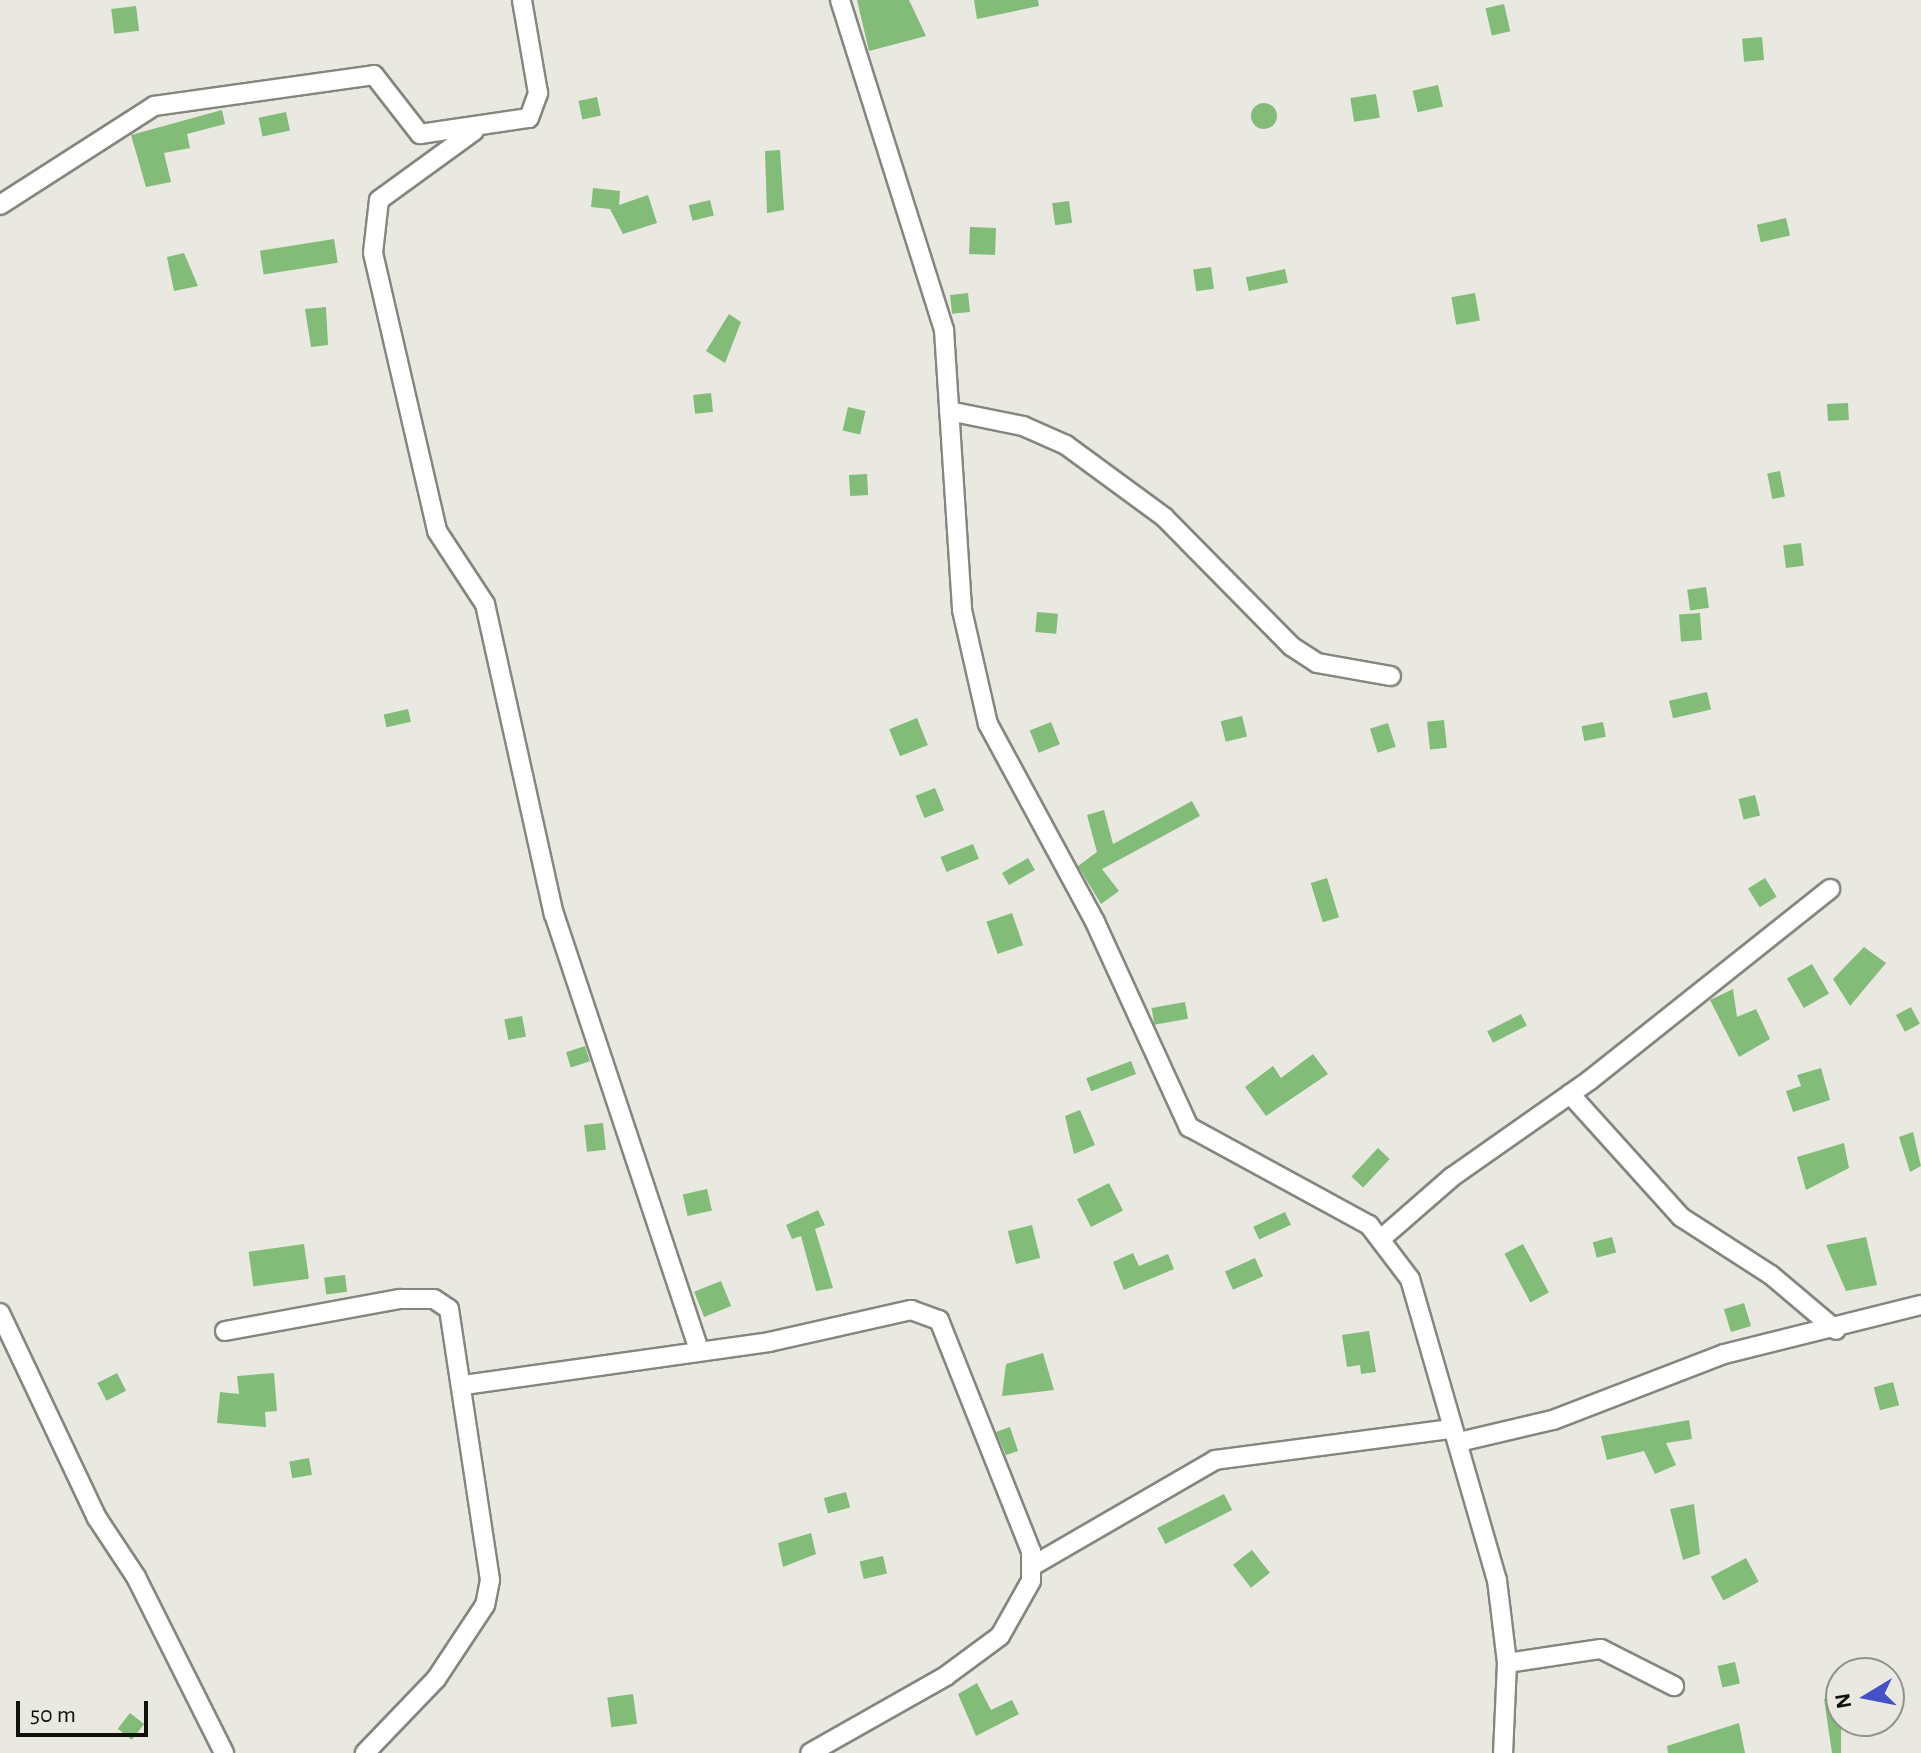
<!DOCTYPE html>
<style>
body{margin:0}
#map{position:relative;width:1921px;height:1753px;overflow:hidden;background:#e9e9e1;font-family:"Alegreya Sans",sans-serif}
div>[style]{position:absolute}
.building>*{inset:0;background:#83bb79;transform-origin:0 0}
.round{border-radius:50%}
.roads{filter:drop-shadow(2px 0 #85867f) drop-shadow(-2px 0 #85867f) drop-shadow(0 2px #85867f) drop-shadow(0 -2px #85867f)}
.minor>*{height:18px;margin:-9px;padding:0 9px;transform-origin:9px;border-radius:9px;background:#fff}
span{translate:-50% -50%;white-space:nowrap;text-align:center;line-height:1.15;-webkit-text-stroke:6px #e9e9e1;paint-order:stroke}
.north{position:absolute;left:1825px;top:1657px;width:80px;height:80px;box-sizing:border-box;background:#e9e9e1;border:2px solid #92928c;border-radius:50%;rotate:260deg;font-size:22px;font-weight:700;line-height:32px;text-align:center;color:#10100d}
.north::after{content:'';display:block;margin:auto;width:28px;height:36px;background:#4551c5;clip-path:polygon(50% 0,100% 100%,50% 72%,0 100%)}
.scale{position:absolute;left:16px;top:1701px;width:132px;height:36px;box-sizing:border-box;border:4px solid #10100d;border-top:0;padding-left:10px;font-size:24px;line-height:28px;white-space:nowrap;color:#10100d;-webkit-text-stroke:6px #e9e9e1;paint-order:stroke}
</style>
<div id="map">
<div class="building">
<div style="clip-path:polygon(857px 0,909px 0,926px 36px,869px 51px)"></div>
<div style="clip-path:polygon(974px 0,1038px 0,1039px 6px,977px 19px)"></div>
<div style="left:1504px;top:4px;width:28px;height:19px;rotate:77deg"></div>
<div style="left:136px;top:6px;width:25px;height:25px;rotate:83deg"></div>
<div style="left:1762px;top:37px;width:23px;height:20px;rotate:85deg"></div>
<div style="left:1438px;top:85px;width:22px;height:26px;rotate:77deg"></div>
<div style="left:1376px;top:94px;width:24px;height:26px;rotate:81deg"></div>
<div style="left:597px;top:97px;width:19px;height:19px;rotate:78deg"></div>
<div class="round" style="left:1251px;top:103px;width:26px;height:26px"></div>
<div style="clip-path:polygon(222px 110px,225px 124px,187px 134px,190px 148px,164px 153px,171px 182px,146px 187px,131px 135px)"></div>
<div style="left:286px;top:112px;width:19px;height:28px;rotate:78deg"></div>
<div style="clip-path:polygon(780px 150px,784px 210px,767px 213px,765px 151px)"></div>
<div style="clip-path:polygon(593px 188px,620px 191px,619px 205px,648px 195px,657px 223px,623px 234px,610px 209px,591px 207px)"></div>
<div style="left:710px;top:200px;width:16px;height:22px;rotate:76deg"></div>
<div style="left:1069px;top:201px;width:22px;height:17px;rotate:82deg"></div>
<div style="left:1786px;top:218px;width:18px;height:30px;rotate:77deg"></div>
<div style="left:970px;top:227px;width:26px;height:27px;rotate:2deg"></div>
<div style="left:334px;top:239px;width:24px;height:75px;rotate:81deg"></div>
<div style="clip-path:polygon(184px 253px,198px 286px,174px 291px,167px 257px)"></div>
<div style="left:1211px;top:267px;width:22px;height:18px;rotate:82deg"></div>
<div style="left:1285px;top:269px;width:14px;height:40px;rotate:78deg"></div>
<div style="left:968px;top:293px;width:19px;height:18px;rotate:84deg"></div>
<div style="left:1475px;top:293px;width:28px;height:24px;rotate:80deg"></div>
<div style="clip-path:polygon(326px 307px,328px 345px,311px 347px,305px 309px)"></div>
<div style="clip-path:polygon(729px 314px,741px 322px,725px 363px,706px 351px)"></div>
<div style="left:711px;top:393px;width:19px;height:18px;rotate:84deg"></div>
<div style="left:1848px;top:403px;width:17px;height:21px;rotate:87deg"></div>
<div style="left:848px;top:407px;width:18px;height:24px;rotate:13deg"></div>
<div style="left:1780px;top:471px;width:26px;height:13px;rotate:79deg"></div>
<div style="left:867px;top:474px;width:21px;height:18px;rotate:87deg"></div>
<div style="left:1801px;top:543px;width:23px;height:18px;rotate:83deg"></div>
<div style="left:1706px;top:587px;width:21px;height:19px;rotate:82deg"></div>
<div style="left:1037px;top:612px;width:21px;height:20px;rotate:5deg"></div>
<div style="left:1700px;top:613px;width:27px;height:21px;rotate:86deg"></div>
<div style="left:1707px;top:692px;width:18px;height:39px;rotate:77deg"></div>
<div style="left:408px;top:709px;width:13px;height:25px;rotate:77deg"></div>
<div style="left:1242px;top:716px;width:21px;height:22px;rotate:76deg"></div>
<div style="left:917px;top:718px;width:29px;height:30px;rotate:68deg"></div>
<div style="left:1444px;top:720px;width:28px;height:17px;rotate:84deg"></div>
<div style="left:1051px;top:722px;width:24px;height:23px;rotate:68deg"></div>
<div style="left:1603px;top:722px;width:15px;height:22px;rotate:79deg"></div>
<div style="left:1388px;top:723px;width:25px;height:19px;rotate:72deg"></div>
<div style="left:935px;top:788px;width:24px;height:21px;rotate:68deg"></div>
<div style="left:1755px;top:795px;width:21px;height:17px;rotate:76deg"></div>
<div style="clip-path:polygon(1192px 801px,1200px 816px,1102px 869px,1119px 891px,1101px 904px,1078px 866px,1097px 852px,1087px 815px,1104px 810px,1113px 844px)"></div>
<div style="left:973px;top:844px;width:16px;height:35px;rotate:68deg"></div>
<div style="left:1028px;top:858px;width:14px;height:30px;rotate:60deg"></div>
<div style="left:1327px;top:878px;width:41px;height:17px;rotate:73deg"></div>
<div style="left:1765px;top:878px;width:22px;height:20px;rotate:58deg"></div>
<div style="left:1012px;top:913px;width:34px;height:27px;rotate:71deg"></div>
<div style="clip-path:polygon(1864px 947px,1886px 963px,1850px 1006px,1833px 979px)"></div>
<div style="left:1812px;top:964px;width:34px;height:29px;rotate:60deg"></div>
<div style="clip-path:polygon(1733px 989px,1737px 1017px,1756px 1009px,1770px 1039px,1739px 1057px,1710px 1000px)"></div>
<div style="left:1185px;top:1002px;width:17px;height:34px;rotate:80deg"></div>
<div style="left:1911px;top:1007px;width:19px;height:17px;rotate:62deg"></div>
<div style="left:1521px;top:1014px;width:13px;height:38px;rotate:63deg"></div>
<div style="left:522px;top:1016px;width:21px;height:18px;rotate:79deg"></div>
<div style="left:585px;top:1046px;width:16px;height:20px;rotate:72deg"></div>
<div style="clip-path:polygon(1313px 1054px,1328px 1074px,1266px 1116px,1245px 1087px,1273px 1066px,1281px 1078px)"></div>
<div style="left:1131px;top:1061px;width:14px;height:48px;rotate:69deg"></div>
<div style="clip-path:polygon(1821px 1068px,1830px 1100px,1793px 1112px,1786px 1091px,1801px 1086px,1797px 1075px)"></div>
<div style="clip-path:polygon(1080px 1110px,1095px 1145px,1074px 1154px,1065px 1116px)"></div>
<div style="left:603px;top:1123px;width:27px;height:19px;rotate:84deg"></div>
<div style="clip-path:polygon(1913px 1132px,1921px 1166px,1910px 1172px,1899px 1137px)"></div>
<div style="clip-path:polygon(1844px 1143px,1849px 1168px,1806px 1190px,1797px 1157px)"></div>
<div style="left:1378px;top:1148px;width:16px;height:39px;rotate:43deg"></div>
<div style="left:1109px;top:1183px;width:31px;height:36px;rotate:63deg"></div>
<div style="left:707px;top:1189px;width:22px;height:25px;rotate:77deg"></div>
<div style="clip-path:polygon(818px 1210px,825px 1225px,815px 1229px,833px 1288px,816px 1291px,801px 1236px,792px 1239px,786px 1225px)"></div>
<div style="left:1285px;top:1212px;width:14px;height:35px;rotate:65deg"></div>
<div style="left:1032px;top:1225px;width:34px;height:25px;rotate:76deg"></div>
<div style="left:1612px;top:1237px;width:16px;height:20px;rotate:75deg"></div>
<div style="clip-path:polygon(1866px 1237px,1877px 1285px,1846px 1291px,1826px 1245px)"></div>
<div style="left:304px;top:1244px;width:35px;height:56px;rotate:82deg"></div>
<div style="left:1523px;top:1244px;width:55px;height:21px;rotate:62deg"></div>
<div style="clip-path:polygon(1133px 1253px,1139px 1266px,1168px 1254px,1174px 1269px,1124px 1290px,1113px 1262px)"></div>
<div style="left:1255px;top:1258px;width:20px;height:33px;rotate:66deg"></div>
<div style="left:345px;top:1275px;width:17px;height:21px;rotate:83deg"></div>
<div style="left:721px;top:1281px;width:27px;height:29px;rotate:68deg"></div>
<div style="left:1744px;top:1303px;width:24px;height:21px;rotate:73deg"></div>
<div style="clip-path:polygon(1369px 1331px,1376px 1372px,1361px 1374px,1360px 1365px,1347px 1367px,1342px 1335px)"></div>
<div style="clip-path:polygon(1043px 1353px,1054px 1390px,1002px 1396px,1006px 1364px)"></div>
<div style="left:117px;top:1373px;width:20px;height:22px;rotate:63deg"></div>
<div style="clip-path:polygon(274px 1373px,277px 1411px,265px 1412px,266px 1427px,217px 1423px,220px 1392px,239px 1394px,237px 1376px)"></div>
<div style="left:1893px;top:1382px;width:24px;height:20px;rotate:75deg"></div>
<div style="clip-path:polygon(1689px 1420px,1692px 1439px,1666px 1443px,1676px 1465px,1655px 1474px,1644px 1451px,1607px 1460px,1601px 1436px)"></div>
<div style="clip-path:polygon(1010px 1427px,1018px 1451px,1006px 1455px,996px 1432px)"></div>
<div style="left:309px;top:1458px;width:17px;height:20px;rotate:80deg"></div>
<div style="left:846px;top:1492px;width:16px;height:23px;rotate:75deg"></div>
<div style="left:1224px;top:1494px;width:18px;height:75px;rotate:63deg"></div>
<div style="clip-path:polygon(1694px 1504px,1700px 1554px,1683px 1560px,1670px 1509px)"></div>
<div style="clip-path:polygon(811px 1533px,816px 1554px,783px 1567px,778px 1543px)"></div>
<div style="left:1252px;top:1550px;width:29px;height:24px;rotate:52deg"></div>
<div style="left:883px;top:1556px;width:18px;height:24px;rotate:77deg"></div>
<div style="left:1746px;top:1558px;width:27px;height:40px;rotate:62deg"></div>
<div style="left:1735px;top:1662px;width:22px;height:18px;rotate:77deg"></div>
<div style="clip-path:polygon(977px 1683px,991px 1710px,1012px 1700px,1019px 1714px,976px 1736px,958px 1694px)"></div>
<div style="left:633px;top:1694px;width:30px;height:26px;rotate:82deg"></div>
<div style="clip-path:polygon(1841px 1696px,1841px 1753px,1832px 1753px,1824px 1699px)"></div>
<div style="left:130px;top:1713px;width:18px;height:20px;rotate:38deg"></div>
<div style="clip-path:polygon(1739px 1723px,1745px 1753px,1668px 1753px,1667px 1746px)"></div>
</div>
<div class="roads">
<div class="minor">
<div style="left:840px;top:0;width:346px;rotate:72.5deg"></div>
<div style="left:944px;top:330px;width:281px;rotate:86.3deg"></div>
<div style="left:962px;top:610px;width:117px;rotate:77.2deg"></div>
<div style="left:988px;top:724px;width:225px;rotate:61.6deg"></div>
<div style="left:1095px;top:922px;width:226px;rotate:65.4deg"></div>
<div style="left:1189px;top:1127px;width:205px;rotate:28.6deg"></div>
<div style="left:1369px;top:1225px;width:68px;rotate:52.8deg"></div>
<div style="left:1410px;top:1279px;width:313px;rotate:73.9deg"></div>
<div style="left:1497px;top:1580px;width:84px;rotate:83.1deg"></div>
<div style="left:1507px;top:1663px;width:90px;rotate:92.5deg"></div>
<div style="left:474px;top:131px;width:117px;rotate:144deg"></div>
<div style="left:379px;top:200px;width:53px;rotate:96.5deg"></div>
<div style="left:373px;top:253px;width:285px;rotate:77deg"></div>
<div style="left:437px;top:531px;width:87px;rotate:56.7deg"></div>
<div style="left:485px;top:604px;width:318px;rotate:77.5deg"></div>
<div style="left:554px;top:914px;width:459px;rotate:71.6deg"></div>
<div style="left:0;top:205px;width:183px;rotate:-32.7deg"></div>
<div style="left:154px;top:106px;width:222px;rotate:-8deg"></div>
<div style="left:374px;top:75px;width:75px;rotate:52.1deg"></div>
<div style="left:420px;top:134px;width:110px;rotate:-8.4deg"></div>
<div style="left:529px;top:118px;width:27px;rotate:-70deg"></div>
<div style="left:538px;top:93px;width:94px;rotate:-99.8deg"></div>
<div style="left:949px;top:411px;width:76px;rotate:11.5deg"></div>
<div style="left:1023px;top:426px;width:47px;rotate:23.8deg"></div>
<div style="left:1066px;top:445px;width:122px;rotate:36.3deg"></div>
<div style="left:1164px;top:517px;width:181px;rotate:45.4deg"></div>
<div style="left:1291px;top:646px;width:31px;rotate:33deg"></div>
<div style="left:1317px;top:663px;width:75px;rotate:10deg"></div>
<div style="left:1570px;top:1094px;width:166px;rotate:47.9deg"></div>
<div style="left:1681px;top:1217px;width:107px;rotate:32.8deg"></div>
<div style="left:1771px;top:1275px;width:85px;rotate:40.2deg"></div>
<div style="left:1382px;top:1238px;width:93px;rotate:-41.1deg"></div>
<div style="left:1452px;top:1177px;width:169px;rotate:-35.1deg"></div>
<div style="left:1590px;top:1080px;width:307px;rotate:-38.5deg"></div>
<div style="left:0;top:1313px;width:227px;rotate:64.7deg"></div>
<div style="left:97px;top:1518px;width:71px;rotate:56.5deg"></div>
<div style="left:136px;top:1577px;width:197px;rotate:63.4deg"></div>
<div style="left:225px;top:1331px;width:178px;rotate:-10.4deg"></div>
<div style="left:400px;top:1299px;width:34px"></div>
<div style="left:434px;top:1299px;width:18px;rotate:34deg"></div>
<div style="left:449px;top:1309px;width:274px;rotate:81.4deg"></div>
<div style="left:490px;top:1580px;width:25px;rotate:101deg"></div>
<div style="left:485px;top:1605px;width:89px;rotate:123.5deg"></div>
<div style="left:436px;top:1679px;width:103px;rotate:133.8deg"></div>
<div style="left:464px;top:1385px;width:308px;rotate:-8deg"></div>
<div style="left:769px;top:1342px;width:146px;rotate:-12.7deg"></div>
<div style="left:911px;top:1310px;width:30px;rotate:20deg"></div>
<div style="left:939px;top:1320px;width:249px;rotate:68.3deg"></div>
<div style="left:1031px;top:1551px;width:30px;rotate:90deg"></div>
<div style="left:1031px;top:1581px;width:63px;rotate:119.4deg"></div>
<div style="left:1000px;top:1636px;width:67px;rotate:143.5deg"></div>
<div style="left:946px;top:1676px;width:156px;rotate:150.5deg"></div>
<div style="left:1459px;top:1442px;width:97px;rotate:-13.2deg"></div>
<div style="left:1553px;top:1420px;width:183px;rotate:-21.1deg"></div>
<div style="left:1724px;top:1354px;width:203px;rotate:-14deg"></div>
<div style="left:1034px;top:1565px;width:209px;rotate:-30.1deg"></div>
<div style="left:1215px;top:1460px;width:239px;rotate:-7.5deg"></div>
<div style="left:1507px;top:1663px;width:95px;rotate:-8.5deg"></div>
<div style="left:1601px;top:1649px;width:82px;rotate:26.9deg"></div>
</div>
</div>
<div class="north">N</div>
<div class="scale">50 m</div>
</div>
